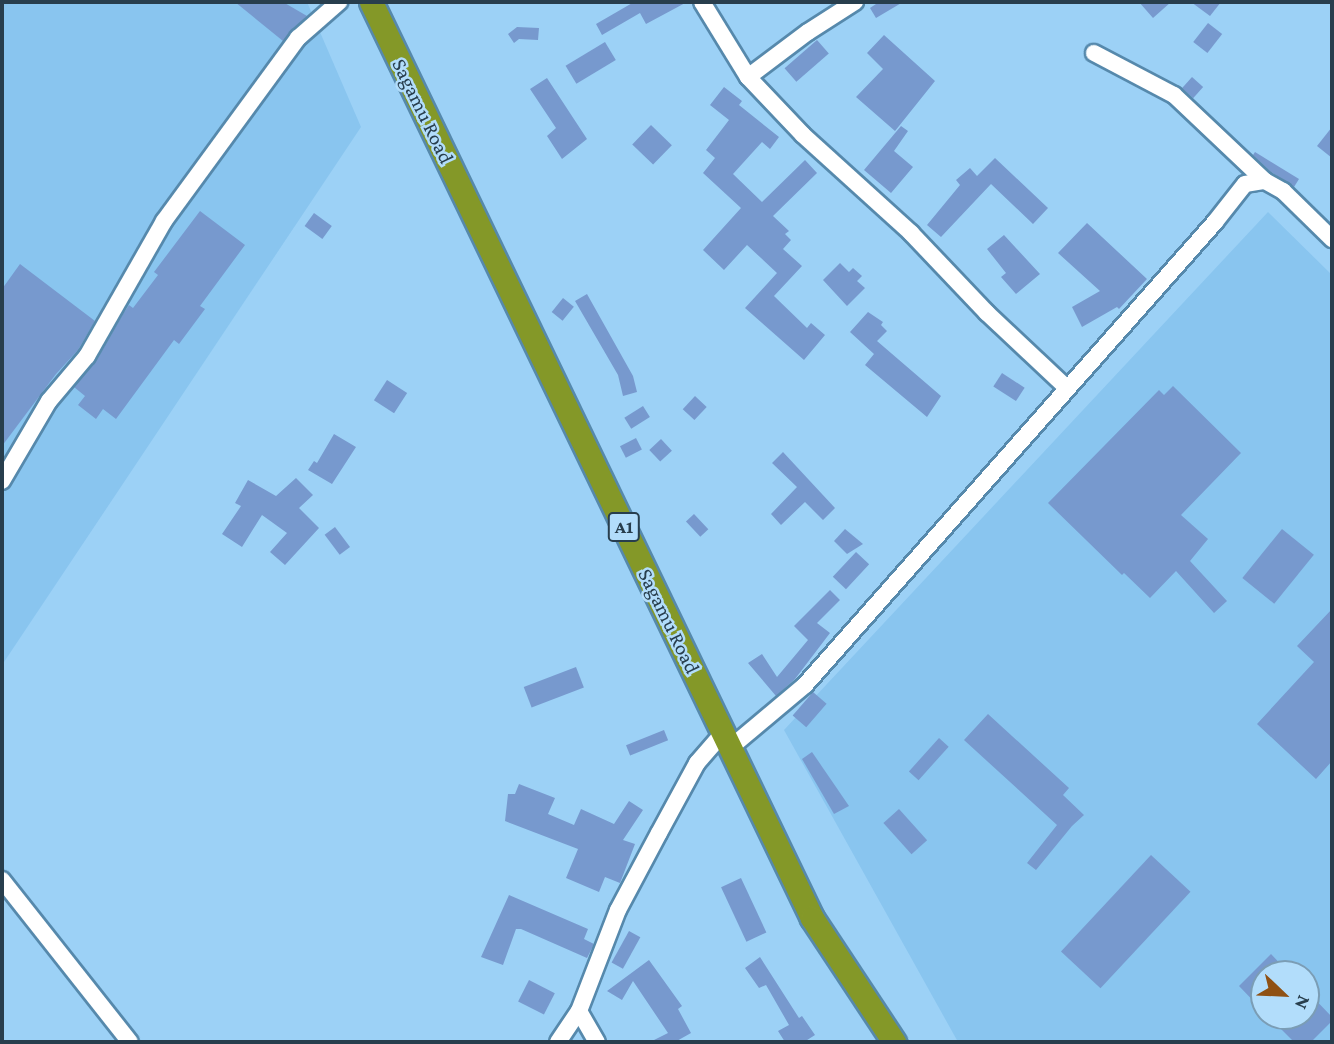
<!DOCTYPE html>
<style>
body{margin:0}
#map{position:relative;width:1334px;height:1044px;overflow:hidden;background:#9cd1f6;font-family:"Crimson Pro",serif}
div>[style]{position:absolute}
.built>*{inset:0;background:#89c5ef}
.building>*{inset:0;background:#7799ce;transform-origin:0 0}
.roads{filter:drop-shadow(2px 0 #5689ac) drop-shadow(-2px 0 #5689ac) drop-shadow(0 2px #5689ac) drop-shadow(0 -2px #5689ac)}
.minor>*{height:16px;margin:-8px;padding:0 8px;transform-origin:8px;border-radius:8px;background:#fff}
.highway>*{height:23px;margin:-11.5px;padding:0 11.5px;transform-origin:11.5px;border-radius:11.5px;background:#849828}
span{translate:-50% -50%;white-space:nowrap;text-align:center;line-height:1.15;-webkit-text-stroke:5px #b2ddfb;paint-order:stroke}
.shield-label span{padding:2px 5px;background:#b2ddfb;border:2px solid;border-radius:5px;-webkit-text-stroke-width:0}
.shield-label{font-size:19px;color:#283e4d;font-weight:700}
.street-label{font-size:21px;color:#283e4d}
.frame{position:absolute;inset:0;border:4px solid #283e4d;pointer-events:none}
.north{position:absolute;left:1250px;top:960px;width:70px;height:70px;box-sizing:border-box;background:#b2ddfb;border:2px solid #7b9db5;border-radius:50%;rotate:113deg;font-size:19px;font-weight:700;line-height:28px;text-align:center;color:#283e4d}
.north::after{content:'';display:block;margin:auto;width:24px;height:32px;background:#8f5114;clip-path:polygon(50% 0,100% 100%,50% 72%,0 100%)}
</style>
<div id="map">
<div class="built">
<div style="clip-path:polygon(2px 2px,307px 2px,361px 127px,2px 665px)"></div>
<div style="clip-path:polygon(evenodd,1268px 212px,1332px 275px,1332px 1042px,958px 1042px,784px 730px,1268px 212px,1264px 974px,1306px 974px,1306px 1016px,1264px 1016px,1264px 974px)"></div>
</div>
<div class="building">
<div style="clip-path:polygon(235px 2px,283px 2px,307px 16px,283px 41px)"></div>
<div style="clip-path:polygon(634px 2px,687px 2px,646px 24px,640px 13px,602px 35px,596px 24px)"></div>
<div style="clip-path:polygon(879px 2px,903px 2px,876px 18px,870px 8px)"></div>
<div style="clip-path:polygon(1139px 2px,1171px 2px,1153px 18px)"></div>
<div style="clip-path:polygon(1191px 2px,1221px 2px,1210px 16px)"></div>
<div style="left:1208px;top:23px;width:18px;height:24px;rotate:38deg"></div>
<div style="clip-path:polygon(517px 27px,539px 28px,538px 40px,519px 39px,514px 43px,508px 34px)"></div>
<div style="clip-path:polygon(884px 35px,935px 81px,895px 131px,856px 97px,883px 69px,867px 53px)"></div>
<div style="left:817px;top:40px;width:18px;height:43px;rotate:49deg"></div>
<div style="left:605px;top:42px;width:21px;height:46px;rotate:59deg"></div>
<div style="left:1192px;top:77px;width:15px;height:15px;rotate:42deg"></div>
<div style="clip-path:polygon(547px 78px,587px 139px,562px 159px,547px 136px,556px 128px,530px 89px)"></div>
<div style="clip-path:polygon(724px 87px,742px 101px,739px 105px,779px 137px,770px 149px,762px 142px,733px 174px,762px 202px,805px 160px,817px 173px,773px 216px,789px 231px,785px 234px,791px 240px,783px 249px,802px 266px,774px 296px,807px 328px,811px 323px,825px 335px,804px 360px,745px 308px,777px 273px,747px 245px,724px 270px,703px 250px,741px 208px,703px 173px,715px 158px,706px 150px,729px 120px,710px 105px)"></div>
<div style="left:651px;top:125px;width:29px;height:27px;rotate:44deg"></div>
<div style="clip-path:polygon(901px 126px,908px 131px,894px 151px,913px 167px,891px 193px,864px 170px)"></div>
<div style="clip-path:polygon(1332px 127px,1332px 158px,1317px 146px)"></div>
<div style="clip-path:polygon(1255px 152px,1299px 179px,1294px 187px,1271px 172px,1253px 155px)"></div>
<div style="clip-path:polygon(995px 158px,1048px 208px,1033px 224px,991px 184px,941px 237px,927px 225px,960px 185px,956px 180px,970px 168px,977px 176px)"></div>
<div style="clip-path:polygon(200px 211px,245px 245px,200px 306px,205px 309px,179px 344px,174px 340px,116px 419px,103px 409px,96px 419px,78px 405px,85px 396px,74px 387px,96px 361px,123px 314px,129px 305px,133px 308px,158px 275px,154px 272px)"></div>
<div style="left:314px;top:213px;width:22px;height:16px;rotate:36deg"></div>
<div style="clip-path:polygon(1087px 223px,1147px 279px,1119px 309px,1117px 307px,1082px 327px,1072px 307px,1100px 291px,1058px 253px)"></div>
<div style="clip-path:polygon(1004px 235px,1040px 274px,1016px 294px,1001px 277px,1006px 273px,987px 249px)"></div>
<div style="clip-path:polygon(840px 263px,849px 272px,853px 268px,862px 276px,857px 281px,865px 288px,847px 306px,823px 280px)"></div>
<div style="clip-path:polygon(20px 264px,95px 321px,78px 350px,56px 374px,2px 446px,2px 289px)"></div>
<div style="clip-path:polygon(587px 294px,633px 376px,637px 392px,623px 396px,618px 375px,575px 301px)"></div>
<div style="left:563px;top:298px;width:14px;height:18px;rotate:39deg"></div>
<div style="clip-path:polygon(868px 312px,883px 322px,881px 325px,887px 331px,877px 341px,941px 396px,927px 417px,865px 365px,874px 354px,850px 332px)"></div>
<div style="left:1002px;top:373px;width:27px;height:16px;rotate:33deg"></div>
<div style="left:387px;top:380px;width:24px;height:24px;rotate:33deg"></div>
<div style="clip-path:polygon(1173px 386px,1241px 453px,1181px 515px,1208px 539px,1190px 561px,1227px 601px,1214px 613px,1176px 571px,1150px 598px,1124px 573px,1122px 575px,1048px 503px,1159px 390px,1164px 395px)"></div>
<div style="left:695px;top:396px;width:16px;height:18px;rotate:43deg"></div>
<div style="left:643px;top:406px;width:13px;height:22px;rotate:58deg"></div>
<div style="clip-path:polygon(334px 434px,356px 447px,332px 484px,308px 470px,314px 461px,317px 463px)"></div>
<div style="left:636px;top:438px;width:13px;height:18px;rotate:63deg"></div>
<div style="left:661px;top:439px;width:16px;height:16px;rotate:47deg"></div>
<div style="clip-path:polygon(783px 452px,835px 508px,823px 520px,805px 502px,781px 525px,771px 514px,797px 487px,772px 463px)"></div>
<div style="clip-path:polygon(296px 478px,313px 495px,299px 508px,319px 528px,285px 565px,270px 552px,287px 533px,262px 515px,242px 547px,222px 534px,241px 506px,235px 503px,248px 480px,276px 496px)"></div>
<div style="left:694px;top:514px;width:21px;height:11px;rotate:47deg"></div>
<div style="left:335px;top:527px;width:25px;height:13px;rotate:53deg"></div>
<div style="clip-path:polygon(845px 529px,863px 544px,847px 554px,834px 541px)"></div>
<div style="left:1282px;top:529px;width:41px;height:63px;rotate:39deg"></div>
<div style="left:856px;top:552px;width:18px;height:34px;rotate:43deg"></div>
<div style="clip-path:polygon(830px 590px,840px 600px,817px 623px,830px 633px,795px 679px,776px 696px,748px 663px,762px 654px,777px 677px,808px 640px,794px 626px)"></div>
<div style="clip-path:polygon(1332px 609px,1332px 761px,1316px 779px,1257px 724px,1314px 662px,1297px 646px)"></div>
<div style="left:576px;top:667px;width:22px;height:56px;rotate:69deg"></div>
<div style="left:813px;top:692px;width:18px;height:31px;rotate:41deg"></div>
<div style="clip-path:polygon(988px 714px,1069px 788px,1063px 795px,1084px 815px,1072px 826px,1036px 870px,1027px 863px,1057px 825px,964px 740px)"></div>
<div style="left:664px;top:730px;width:11px;height:41px;rotate:68deg"></div>
<div style="left:939px;top:738px;width:13px;height:45px;rotate:42deg"></div>
<div style="clip-path:polygon(812px 752px,849px 806px,834px 814px,802px 759px)"></div>
<div style="clip-path:polygon(519px 784px,555px 798px,548px 814px,574px 825px,581px 809px,614px 824px,629px 801px,643px 810px,623px 840px,635px 844px,620px 883px,605px 877px,599px 892px,566px 878px,578px 849px,505px 821px,508px 794px,515px 794px)"></div>
<div style="left:899px;top:809px;width:42px;height:21px;rotate:48deg"></div>
<div style="left:1151px;top:855px;width:54px;height:132px;rotate:43deg"></div>
<div style="left:741px;top:878px;width:60px;height:22px;rotate:65deg"></div>
<div style="clip-path:polygon(509px 895px,588px 929px,584px 939px,594px 944px,587px 958px,521px 929px,516px 929px,503px 965px,481px 957px)"></div>
<div style="left:629px;top:931px;width:13px;height:36px;rotate:29deg"></div>
<div style="clip-path:polygon(1271px 954px,1290px 974px,1264px 974px,1264px 1012px,1239px 986px)"></div>
<div style="clip-path:polygon(760px 957px,799px 1018px,802px 1016px,815px 1035px,804px 1042px,785px 1042px,778px 1031px,789px 1025px,766px 985px,759px 988px,745px 968px)"></div>
<div style="clip-path:polygon(649px 960px,682px 1006px,678px 1009px,691px 1033px,675px 1042px,650px 1042px,668px 1033px,633px 981px,622px 1000px,607px 991px)"></div>
<div style="left:529px;top:980px;width:29px;height:24px;rotate:27deg"></div>
<div style="clip-path:polygon(1306px 990px,1332px 1017px,1332px 1021px,1311px 1042px,1294px 1042px,1268px 1016px,1306px 1016px)"></div>
</div>
<div class="roads">
<div class="minor">
<div style="left:702px;top:2px;width:88px;rotate:58.5deg"></div>
<div style="left:748px;top:77px;width:80px;rotate:46.5deg"></div>
<div style="left:803px;top:135px;width:146px;rotate:42.2deg"></div>
<div style="left:911px;top:233px;width:110px;rotate:46.5deg"></div>
<div style="left:987px;top:313px;width:110px;rotate:43.2deg"></div>
<div style="left:1094px;top:53px;width:90px;rotate:27.7deg"></div>
<div style="left:1174px;top:95px;width:125px;rotate:43.4deg"></div>
<div style="left:1265px;top:181px;width:21px;rotate:29deg"></div>
<div style="left:1283px;top:191px;width:69px;rotate:44.4deg"></div>
<div style="left:748px;top:77px;width:75px;rotate:-36.9deg"></div>
<div style="left:808px;top:32px;width:56px;rotate:-32.6deg"></div>
<div style="left:2px;top:481px;width:93px;rotate:-59.6deg"></div>
<div style="left:49px;top:401px;width:59px;rotate:-49.8deg"></div>
<div style="left:87px;top:356px;width:155px;rotate:-60.3deg"></div>
<div style="left:164px;top:221px;width:227px;rotate:-53.8deg"></div>
<div style="left:298px;top:38px;width:55px;rotate:-41.3deg"></div>
<div style="left:730px;top:748px;width:98px;rotate:-40deg"></div>
<div style="left:805px;top:685px;width:618px;rotate:-48.47deg"></div>
<div style="left:1215px;top:222px;width:48px;rotate:-51.7deg"></div>
<div style="left:1245px;top:184px;width:20px;rotate:-9deg"></div>
<div style="left:2px;top:880px;width:206px;rotate:51.7deg"></div>
<div style="left:579px;top:1011px;width:36px;rotate:60deg"></div>
<div style="left:558px;top:1042px;width:37px;rotate:-56deg"></div>
<div style="left:579px;top:1011px;width:108px;rotate:-68.9deg"></div>
<div style="left:618px;top:910px;width:87px;rotate:-62deg"></div>
<div style="left:659px;top:833px;width:80px;rotate:-61.5deg"></div>
<div style="left:697px;top:763px;width:40px;rotate:-49deg"></div>
</div>
<div class="highway">
<div style="left:371px;top:2px;width:1017px;rotate:64.29deg"></div>
<div style="left:812px;top:918px;width:149px;rotate:56.5deg"></div>
</div>
</div>
<div class="shield-label">
<span style="left:624px;top:527px">A1</span>
</div>
<div class="street-label">
<span style="left:423px;top:111px;rotate:64deg">Sagamu Road</span>
<span style="left:669px;top:621px;rotate:64deg">Sagamu Road</span>
</div>
<div class="frame"></div>
<div class="north">N</div>
</div>
